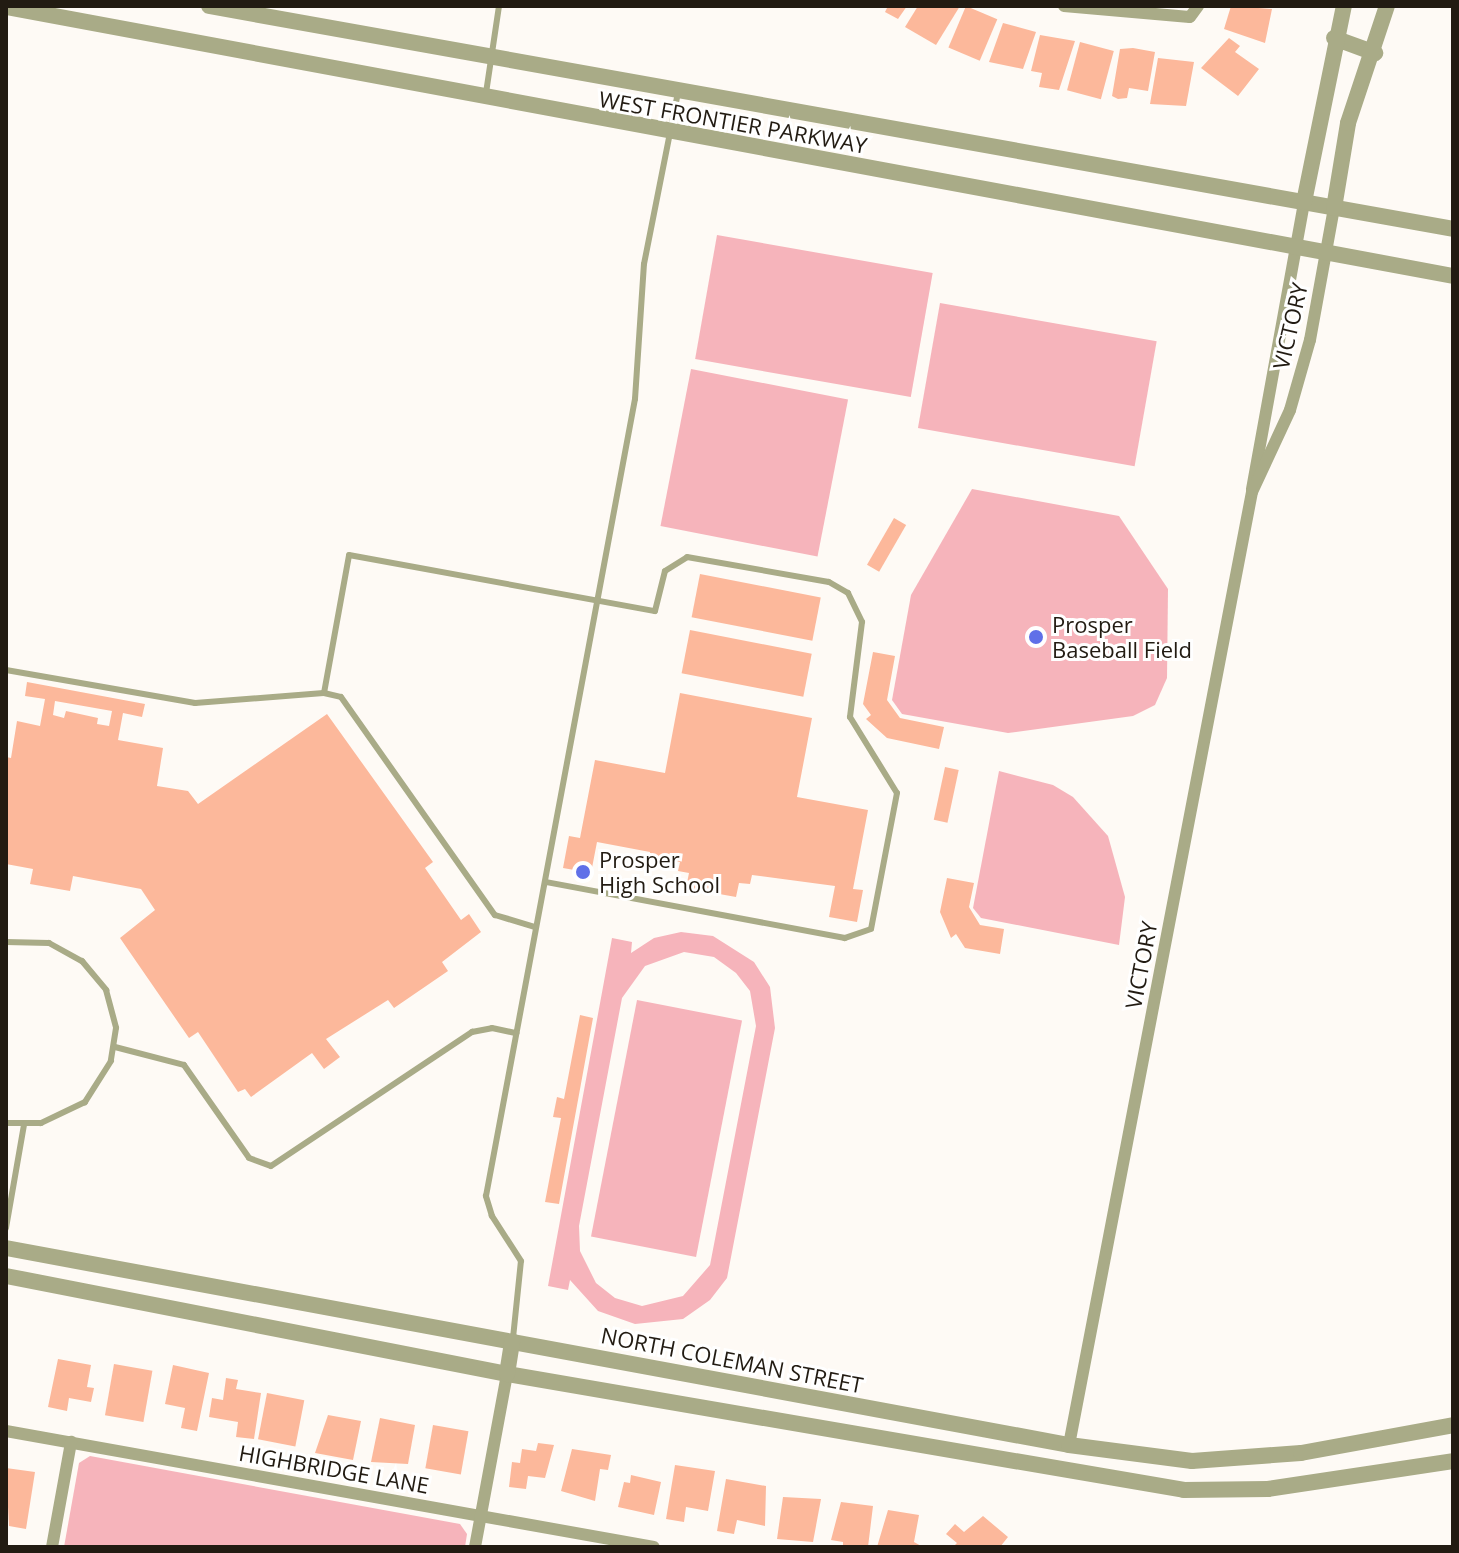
<!DOCTYPE html>
<style>
body{margin:0}
#map{position:relative;width:1459px;height:1553px;overflow:hidden;background:#fefaf5;font-family:"Open Sans",sans-serif}
div>[style]{position:absolute}
.green>*{inset:0;background:#f6b4bb;transform-origin:0 0}
.building>*{inset:0;background:#fcb89b;transform-origin:0 0}
.service>*{height:6px;margin:-3px;padding:0 3px;transform-origin:3px;border-radius:3px;background:#a9ab87}
.minor>*{height:12px;margin:-6px;padding:0 6px;transform-origin:6px;border-radius:6px;background:#a9ab87}
.tertiary>*{height:16px;margin:-8px;padding:0 8px;transform-origin:8px;border-radius:8px;background:#a9ab87}
.dots>*{width:22px;height:22px;translate:-50% -50%;box-sizing:border-box;border:4px solid #fff;border-radius:50%}
span{translate:-50% -50%;white-space:nowrap;text-align:center;line-height:1.15;-webkit-text-stroke:6px #fff;paint-order:stroke}
.street-label{font-size:22px;color:#221b12}
.poi-label{font-size:22px;color:#221b12}
.left{translate:0 -50%;text-align:left}
.frame{position:absolute;inset:0;border:8px solid #221b12;pointer-events:none}
</style>
<div id="map">
<div class="green">
<div style="left:717px;top:235px;width:219px;height:126px;rotate:10deg"></div>
<div style="left:940px;top:303px;width:220px;height:127px;rotate:10deg"></div>
<div style="left:691px;top:369px;width:160px;height:160px;rotate:11deg"></div>
<div style="clip-path:polygon(972px 489px,1119px 516px,1168px 589px,1167px 678px,1155px 705px,1133px 716px,1008px 733px,902px 714px,892px 700px,911px 595px)"></div>
<div style="clip-path:polygon(999px 771px,1053px 785px,1073px 797px,1108px 836px,1125px 897px,1119px 945px,981px 918px,973px 908px)"></div>
<div style="clip-path:polygon(evenodd,681px 932px,713px 936px,754px 962px,770px 987px,775px 1028px,727px 1278px,710px 1300px,683px 1319px,635px 1324px,598px 1311px,570px 1280px,568px 1290px,548px 1286px,612px 938px,632px 942px,631px 953px,654px 938px,681px 932px,684px 952px,714px 957px,736px 973px,750px 991px,756px 1026px,710px 1265px,683px 1296px,642px 1306px,615px 1298px,596px 1283px,580px 1251px,579px 1226px,622px 998px,645px 966px,684px 952px)"></div>
<div style="left:637px;top:1000px;width:107px;height:241px;rotate:11deg"></div>
<div style="clip-path:polygon(90px 1456px,460px 1524px,467px 1534px,465px 1547px,64px 1547px,79px 1463px)"></div>
</div>
<div class="building">
<div style="clip-path:polygon(888px 6px,907px 6px,898px 19px,885px 12px)"></div>
<div style="clip-path:polygon(918px 6px,960px 6px,936px 45px,905px 27px)"></div>
<div style="left:966px;top:6px;width:34px;height:45px;rotate:23deg"></div>
<div style="clip-path:polygon(1231px 6px,1272px 9px,1265px 43px,1224px 29px)"></div>
<div style="clip-path:polygon(1003px 23px,1036px 32px,1023px 69px,989px 62px)"></div>
<div style="clip-path:polygon(1040px 35px,1075px 41px,1059px 90px,1039px 87px,1042px 73px,1031px 71px)"></div>
<div style="clip-path:polygon(1229px 38px,1240px 46px,1235px 52px,1259px 69px,1238px 96px,1201px 68px)"></div>
<div style="left:1080px;top:42px;width:35px;height:50px;rotate:15deg"></div>
<div style="clip-path:polygon(1133px 48px,1155px 52px,1148px 91px,1129px 88px,1127px 98px,1118px 99px,1112px 96px,1120px 49px)"></div>
<div style="clip-path:polygon(1158px 58px,1194px 62px,1186px 106px,1150px 104px)"></div>
<div style="left:894px;top:518px;width:14px;height:54px;rotate:30deg"></div>
<div style="left:700px;top:574px;width:123px;height:44px;rotate:11deg"></div>
<div style="left:690px;top:630px;width:124px;height:44px;rotate:11deg"></div>
<div style="clip-path:polygon(873px 652px,895px 656px,887px 700px,900px 718px,944px 727px,939px 749px,887px 738px,866px 719px,871px 715px,863px 704px)"></div>
<div style="clip-path:polygon(evenodd,27px 682px,145px 704px,142px 717px,123px 713px,118px 740px,163px 748px,157px 786px,188px 791px,198px 804px,327px 714px,433px 862px,425px 868px,461px 920px,469px 914px,481px 932px,442px 962px,448px 971px,394px 1008px,388px 1000px,326px 1039px,340px 1057px,324px 1069px,312px 1053px,251px 1097px,245px 1089px,238px 1092px,198px 1032px,189px 1038px,120px 938px,155px 910px,141px 889px,73px 876px,70px 891px,30px 884px,33px 869px,6px 864px,6px 757px,11px 758px,17px 721px,40px 726px,45px 699px,25px 696px,27px 682px,55px 701px,112px 711px,109px 726px,97px 724px,98px 718px,66px 711px,64px 718px,53px 715px,55px 701px)"></div>
<div style="clip-path:polygon(680px 693px,812px 718px,797px 797px,868px 810px,853px 889px,863px 890px,857px 922px,829px 917px,835px 886px,752px 875px,750px 884px,739px 883px,736px 897px,686px 888px,689px 873px,678px 871px,680px 862px,650px 856px,650px 852px,597px 842px,591px 873px,563px 868px,569px 836px,580px 838px,595px 760px,665px 773px)"></div>
<div style="left:945px;top:767px;width:14px;height:54px;rotate:12deg"></div>
<div style="clip-path:polygon(947px 878px,974px 883px,969px 907px,980px 925px,1004px 929px,1000px 954px,965px 948px,956px 934px,951px 938px,940px 912px)"></div>
<div style="clip-path:polygon(580px 1015px,593px 1018px,559px 1204px,545px 1202px,561px 1118px,553px 1117px,557px 1097px,564px 1099px)"></div>
<div style="clip-path:polygon(58px 1359px,91px 1365px,87px 1387px,94px 1388px,91px 1402px,69px 1398px,67px 1411px,48px 1407px)"></div>
<div style="left:114px;top:1364px;width:39px;height:52px;rotate:10deg"></div>
<div style="clip-path:polygon(173px 1365px,209px 1373px,197px 1431px,181px 1428px,185px 1408px,165px 1404px)"></div>
<div style="clip-path:polygon(226px 1378px,238px 1380px,236px 1389px,261px 1393px,254px 1439px,236px 1437px,238px 1422px,209px 1417px,212px 1398px,223px 1400px)"></div>
<div style="left:267px;top:1393px;width:38px;height:47px;rotate:11deg"></div>
<div style="clip-path:polygon(328px 1415px,361px 1421px,353px 1460px,315px 1453px)"></div>
<div style="clip-path:polygon(380px 1418px,415px 1425px,408px 1464px,371px 1462px)"></div>
<div style="left:433px;top:1425px;width:36px;height:44px;rotate:10deg"></div>
<div style="clip-path:polygon(538px 1443px,554px 1445px,545px 1478px,528px 1476px,526px 1489px,509px 1487px,512px 1462px,520px 1463px,522px 1449px,536px 1451px)"></div>
<div style="clip-path:polygon(572px 1449px,611px 1455px,608px 1470px,600px 1469px,595px 1501px,561px 1491px)"></div>
<div style="clip-path:polygon(675px 1465px,715px 1471px,708px 1511px,686px 1507px,684px 1522px,666px 1519px)"></div>
<div style="clip-path:polygon(6px 1468px,35px 1472px,26px 1529px,9px 1526px)"></div>
<div style="clip-path:polygon(631px 1475px,661px 1482px,654px 1515px,618px 1507px,624px 1482px,630px 1483px)"></div>
<div style="clip-path:polygon(726px 1479px,766px 1486px,765px 1526px,737px 1520px,734px 1534px,717px 1531px)"></div>
<div style="clip-path:polygon(783px 1497px,821px 1499px,813px 1542px,777px 1539px)"></div>
<div style="clip-path:polygon(841px 1502px,873px 1506px,868px 1547px,843px 1547px,843px 1542px,831px 1540px)"></div>
<div style="clip-path:polygon(888px 1510px,919px 1515px,914px 1542px,923px 1547px,877px 1547px)"></div>
<div style="clip-path:polygon(983px 1516px,1008px 1537px,1000px 1547px,953px 1547px,957px 1543px,946px 1534px,955px 1524px,964px 1532px)"></div>
</div>
<div class="service">
<div style="left:486px;top:93px;width:88px;rotate:-81.5deg"></div>
<div style="left:6px;top:670px;width:192px;rotate:9.9deg"></div>
<div style="left:195px;top:703px;width:129px;rotate:-4.4deg"></div>
<div style="left:324px;top:693px;width:17px;rotate:13deg"></div>
<div style="left:341px;top:697px;width:267px;rotate:54.8deg"></div>
<div style="left:495px;top:915px;width:42px;rotate:16.7deg"></div>
<div style="left:324px;top:693px;width:140px;rotate:-79.7deg"></div>
<div style="left:349px;top:555px;width:311px;rotate:10.4deg"></div>
<div style="left:655px;top:611px;width:41px;rotate:-76deg"></div>
<div style="left:665px;top:571px;width:26px;rotate:-32deg"></div>
<div style="left:687px;top:557px;width:144px;rotate:10deg"></div>
<div style="left:829px;top:582px;width:22px;rotate:30deg"></div>
<div style="left:848px;top:593px;width:32px;rotate:64deg"></div>
<div style="left:862px;top:622px;width:96px;rotate:97.2deg"></div>
<div style="left:850px;top:717px;width:89px;rotate:58.3deg"></div>
<div style="left:897px;top:793px;width:138px;rotate:100.8deg"></div>
<div style="left:871px;top:929px;width:28px;rotate:161deg"></div>
<div style="left:845px;top:938px;width:305px;rotate:-169.4deg"></div>
<div style="left:6px;top:942px;width:43px;rotate:1.3deg"></div>
<div style="left:49px;top:943px;width:38px;rotate:29deg"></div>
<div style="left:82px;top:961px;width:38px;rotate:50deg"></div>
<div style="left:106px;top:990px;width:39px;rotate:75deg"></div>
<div style="left:116px;top:1028px;width:33px;rotate:99deg"></div>
<div style="left:111px;top:1061px;width:49px;rotate:122.4deg"></div>
<div style="left:85px;top:1102px;width:49px;rotate:154.5deg"></div>
<div style="left:41px;top:1123px;width:35px;rotate:180deg"></div>
<div style="left:115px;top:1047px;width:71px;rotate:14.6deg"></div>
<div style="left:184px;top:1065px;width:113px;rotate:55deg"></div>
<div style="left:249px;top:1158px;width:23px;rotate:20deg"></div>
<div style="left:271px;top:1166px;width:242px;rotate:-33.7deg"></div>
<div style="left:472px;top:1032px;width:20px;rotate:-11deg"></div>
<div style="left:492px;top:1028px;width:25px;rotate:12deg"></div>
<div style="left:6px;top:1228px;width:105px;rotate:-80.1deg"></div>
<div style="left:513px;top:1338px;width:77px;rotate:-84.1deg"></div>
<div style="left:521px;top:1261px;width:54px;rotate:-122.8deg"></div>
<div style="left:492px;top:1216px;width:21px;rotate:-107deg"></div>
<div style="left:486px;top:1196px;width:811px;rotate:-79.41deg"></div>
<div style="left:635px;top:399px;width:135px;rotate:-86.2deg"></div>
<div style="left:644px;top:264px;width:174px;rotate:-78.8deg"></div>
</div>
<div class="minor">
<div style="left:1064px;top:6px;width:126px;rotate:5deg"></div>
<div style="left:1190px;top:17px;width:14px;rotate:-54deg"></div>
<div style="left:1252px;top:489px;width:292px;rotate:-79.7deg"></div>
<div style="left:6px;top:1431px;width:658px;rotate:10.15deg"></div>
<div style="left:1069px;top:1445px;width:970px;rotate:-79.13deg"></div>
<div style="left:1252px;top:492px;width:90px;rotate:-65.1deg"></div>
<div style="left:1290px;top:410px;width:73px;rotate:-74.1deg"></div>
<div style="left:1310px;top:340px;width:134px;rotate:-79.7deg"></div>
<div style="left:52px;top:1547px;width:107px;rotate:-79.7deg"></div>
<div style="left:475px;top:1547px;width:176px;rotate:-79.5deg"></div>
</div>
<div class="tertiary">
<div style="left:209px;top:6px;width:1264px;rotate:10.16deg"></div>
<div style="left:6px;top:7px;width:1472px;rotate:10.53deg"></div>
<div style="left:1334px;top:38px;width:44px;rotate:20.1deg"></div>
<div style="left:1304px;top:202px;width:200px;rotate:-78.5deg"></div>
<div style="left:1334px;top:208px;width:86px;rotate:-80.6deg"></div>
<div style="left:1348px;top:123px;width:123px;rotate:-71.6deg"></div>
<div style="left:6px;top:1248px;width:1081px;rotate:10.5deg"></div>
<div style="left:1069px;top:1445px;width:124px;rotate:7.4deg"></div>
<div style="left:1192px;top:1461px;width:109px;rotate:-4.2deg"></div>
<div style="left:1301px;top:1453px;width:155px;rotate:-10.4deg"></div>
<div style="left:6px;top:1276px;width:510px;rotate:11.07deg"></div>
<div style="left:507px;top:1374px;width:687px;rotate:9.72deg"></div>
<div style="left:1184px;top:1490px;width:84px;rotate:-0.7deg"></div>
<div style="left:1268px;top:1489px;width:187px;rotate:-8.6deg"></div>
<div style="left:507px;top:1374px;width:33px;rotate:-81deg"></div>
</div>
<div class="dots">
<div style="left:1036px;top:637px;background:#6070e8"></div>
<div style="left:583px;top:872px;background:#6070e8"></div>
</div>
<div class="street-label">
<span style="left:733px;top:122px;rotate:10deg">WEST FRONTIER PARKWAY</span>
<span style="left:1290px;top:326px;rotate:-77deg">VICTORY</span>
<span style="left:1141px;top:965px;rotate:-79deg">VICTORY</span>
<span style="left:732px;top:1360px;rotate:11deg">NORTH COLEMAN STREET</span>
<span style="left:334px;top:1469px;rotate:10deg">HIGHBRIDGE LANE</span>
</div>
<div class="poi-label">
<span class="left" style="left:1052px;top:637px">Prosper<br>Baseball Field</span>
<span class="left" style="left:599px;top:872px">Prosper<br>High School</span>
</div>
<div class="frame"></div>
</div>
